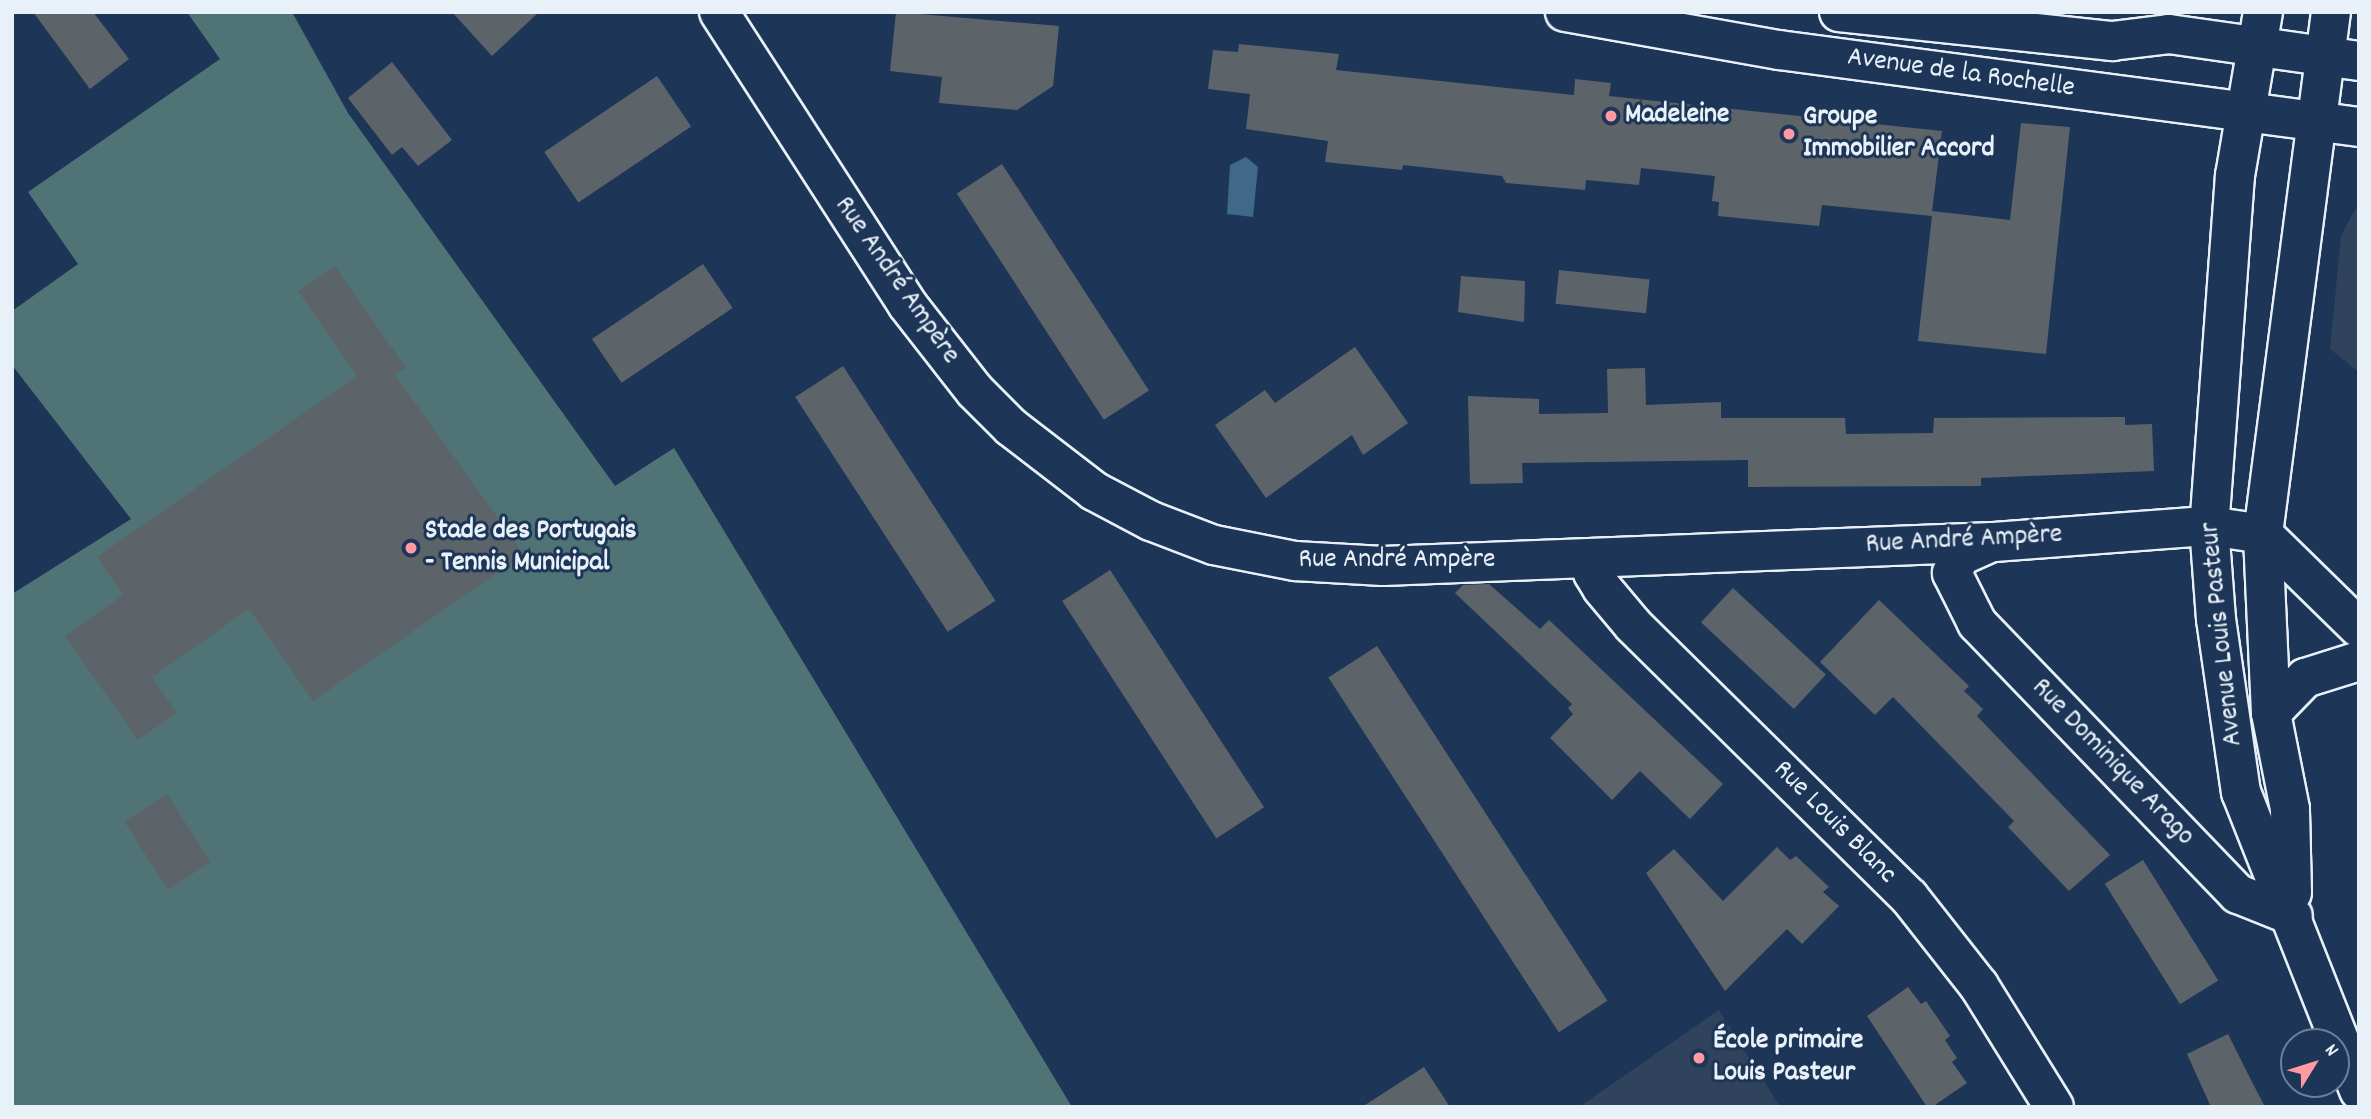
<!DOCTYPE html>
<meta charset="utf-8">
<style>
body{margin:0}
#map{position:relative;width:2371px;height:1119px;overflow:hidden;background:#1d3557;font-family:Dekko,sans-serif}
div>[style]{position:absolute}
.built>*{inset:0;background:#30435c}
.green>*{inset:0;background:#507475}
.water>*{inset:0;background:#406888}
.building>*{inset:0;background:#5d6469;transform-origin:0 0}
.roads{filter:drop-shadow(2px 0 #e8f1f8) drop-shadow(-2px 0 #e8f1f8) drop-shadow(0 2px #e8f1f8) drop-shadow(0 -2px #e8f1f8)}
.minor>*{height:38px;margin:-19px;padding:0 19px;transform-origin:19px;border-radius:19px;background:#1d3557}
.secondary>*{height:38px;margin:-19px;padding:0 19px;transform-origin:19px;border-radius:19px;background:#1d3557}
.dots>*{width:19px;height:19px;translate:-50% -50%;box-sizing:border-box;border:4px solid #1d3557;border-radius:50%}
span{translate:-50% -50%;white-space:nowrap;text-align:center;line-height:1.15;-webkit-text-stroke:6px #1d3557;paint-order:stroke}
.street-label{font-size:28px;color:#e8f1f8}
.poi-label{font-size:28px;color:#e8f1f8;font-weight:700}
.left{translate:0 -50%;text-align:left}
.frame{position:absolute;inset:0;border:14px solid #e8f1f8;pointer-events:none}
.north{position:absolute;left:2280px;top:1028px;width:70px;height:70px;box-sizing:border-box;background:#1d3557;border:2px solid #6e8097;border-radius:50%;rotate:52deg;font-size:19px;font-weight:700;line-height:28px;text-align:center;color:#e8f1f8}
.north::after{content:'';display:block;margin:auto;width:24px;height:32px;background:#ff9aa2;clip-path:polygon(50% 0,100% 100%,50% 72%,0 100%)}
</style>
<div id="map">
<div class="built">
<div style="clip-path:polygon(2359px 202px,2359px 372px,2330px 349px,2341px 236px)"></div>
<div style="clip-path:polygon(1719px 1010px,1780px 1107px,1579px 1107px)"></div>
</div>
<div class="green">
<div style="clip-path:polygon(187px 12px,292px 12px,348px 113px,615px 486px,674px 448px,1072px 1107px,12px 1107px,12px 594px,131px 519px,12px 365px,12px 311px,78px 264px,28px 192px,220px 59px)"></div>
</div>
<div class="water">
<div style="clip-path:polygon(1246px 157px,1258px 167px,1253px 217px,1227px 214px,1230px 165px)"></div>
</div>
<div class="building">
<div style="clip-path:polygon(33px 12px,93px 12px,129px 59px,90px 89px)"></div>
<div style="clip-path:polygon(452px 12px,539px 12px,492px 56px)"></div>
<div style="clip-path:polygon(896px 12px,1059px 26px,1053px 86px,1017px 110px,939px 103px,942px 77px,890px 71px)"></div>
<div style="clip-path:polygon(1239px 44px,1339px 54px,1336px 70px,1574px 95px,1575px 79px,1611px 83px,1609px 96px,1942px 131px,1932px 211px,2010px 220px,2021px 123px,2070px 127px,2046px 354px,1918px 341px,1932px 216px,1822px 205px,1819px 226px,1718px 216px,1719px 202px,1712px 201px,1715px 176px,1641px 168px,1639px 185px,1586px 180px,1585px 190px,1506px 183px,1502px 176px,1403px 165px,1402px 170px,1325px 162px,1328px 141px,1246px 129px,1250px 94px,1208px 89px,1213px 50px,1238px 52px)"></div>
<div style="clip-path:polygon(392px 62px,452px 140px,418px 166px,402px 147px,392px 155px,348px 98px)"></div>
<div style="left:657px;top:76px;width:61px;height:136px;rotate:56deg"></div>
<div style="left:1002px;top:164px;width:270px;height:54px;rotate:57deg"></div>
<div style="left:703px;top:264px;width:53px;height:134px;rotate:56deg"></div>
<div style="clip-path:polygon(335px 266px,406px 368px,395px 375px,524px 554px,313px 701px,249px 609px,152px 677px,177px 713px,138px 740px,65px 636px,123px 595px,97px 557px,357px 376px,298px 291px)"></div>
<div style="left:1559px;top:270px;width:91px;height:34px;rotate:6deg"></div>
<div style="clip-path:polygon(1461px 276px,1525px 281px,1524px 322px,1458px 312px)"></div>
<div style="clip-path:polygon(1355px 347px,1408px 423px,1363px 455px,1352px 435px,1266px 498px,1215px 425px,1265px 390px,1275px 403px)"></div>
<div style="left:843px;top:366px;width:280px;height:57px;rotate:57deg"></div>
<div style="clip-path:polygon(1645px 368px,1646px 405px,1721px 402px,1721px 418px,1845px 418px,1846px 434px,1933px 433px,1934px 418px,2125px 417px,2125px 425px,2152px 424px,2154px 471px,1981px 478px,1981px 486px,1748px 487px,1748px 460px,1522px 463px,1523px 483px,1470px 484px,1468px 396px,1539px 399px,1539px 414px,1608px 413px,1607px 369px)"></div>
<div style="left:1110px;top:570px;width:283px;height:57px;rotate:57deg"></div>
<div style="clip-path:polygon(1489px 584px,1540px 629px,1549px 620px,1723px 784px,1690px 819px,1640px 771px,1612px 800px,1550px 738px,1573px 714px,1568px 708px,1572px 704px,1455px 593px,1463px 585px)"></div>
<div style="left:1733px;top:588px;width:127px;height:47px;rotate:43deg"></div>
<div style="clip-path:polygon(1879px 600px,1969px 686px,1964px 691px,1983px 709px,1977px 716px,2110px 855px,2069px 891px,2008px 827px,2014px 821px,1893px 697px,1875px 715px,1820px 662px)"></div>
<div style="left:1377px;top:646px;width:423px;height:58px;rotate:57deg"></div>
<div style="left:167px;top:794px;width:81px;height:51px;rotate:57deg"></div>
<div style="clip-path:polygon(1777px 847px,1790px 860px,1796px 856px,1829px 887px,1823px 892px,1839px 906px,1802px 944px,1787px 929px,1725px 991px,1646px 873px,1674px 849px,1723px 901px)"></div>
<div style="left:2143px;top:860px;width:142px;height:45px;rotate:58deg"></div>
<div style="clip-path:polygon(1908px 987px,1921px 1004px,1926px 1001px,1950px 1036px,1945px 1040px,1957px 1058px,1952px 1062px,1967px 1083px,1932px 1107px,1927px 1107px,1867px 1016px)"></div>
<div style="clip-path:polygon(2228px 1034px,2252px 1082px,2265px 1107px,2211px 1107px,2187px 1054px)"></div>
<div style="clip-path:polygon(1424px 1067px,1450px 1107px,1362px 1107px)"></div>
</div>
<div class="roads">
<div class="minor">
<div style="left:719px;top:12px;width:347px;rotate:57.2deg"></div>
<div style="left:907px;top:304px;width:110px;rotate:52deg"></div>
<div style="left:975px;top:391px;width:51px;rotate:45deg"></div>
<div style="left:1011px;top:427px;width:105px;rotate:37.6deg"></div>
<div style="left:1094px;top:491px;width:64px;rotate:27.8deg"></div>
<div style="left:1151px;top:521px;width:67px;rotate:20.9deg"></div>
<div style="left:1214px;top:545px;width:83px;rotate:11.2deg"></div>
<div style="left:1295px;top:561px;width:88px;rotate:3.3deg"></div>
<div style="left:1383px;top:566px;width:611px;rotate:-2.25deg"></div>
<div style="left:1994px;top:542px;width:216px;rotate:-4.3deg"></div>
<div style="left:2209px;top:526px;width:55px;rotate:8.4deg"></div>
<div style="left:2263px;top:534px;width:134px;rotate:44.4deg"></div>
<div style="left:1992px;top:542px;width:35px;rotate:156deg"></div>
<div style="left:1960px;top:556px;width:19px;rotate:115deg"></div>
<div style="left:1952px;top:573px;width:56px;rotate:63.4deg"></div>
<div style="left:1977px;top:623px;width:376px;rotate:46.1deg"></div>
<div style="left:2238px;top:894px;width:59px;rotate:21.8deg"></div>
<div style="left:1592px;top:559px;width:14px;rotate:86deg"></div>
<div style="left:1593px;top:573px;width:17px;rotate:59deg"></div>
<div style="left:1602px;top:588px;width:48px;rotate:50deg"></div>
<div style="left:1633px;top:625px;width:388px;rotate:44.6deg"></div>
<div style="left:1909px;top:897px;width:113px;rotate:51.8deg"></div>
<div style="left:1979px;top:986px;width:142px;rotate:58.2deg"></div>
<div style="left:2271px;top:713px;width:49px;rotate:-45.8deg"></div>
<div style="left:2305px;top:678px;width:57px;rotate:-17.5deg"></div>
</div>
<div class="secondary">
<div style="left:1565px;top:12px;width:217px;rotate:10.1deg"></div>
<div style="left:1779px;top:50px;width:585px;rotate:7.56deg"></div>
<div style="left:1839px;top:12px;width:275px;rotate:6.1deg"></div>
<div style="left:2112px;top:41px;width:57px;rotate:-7deg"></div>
<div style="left:2169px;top:34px;width:192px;rotate:8.1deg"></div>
<div style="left:2263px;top:12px;width:165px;rotate:99.7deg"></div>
<div style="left:2235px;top:175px;width:352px;rotate:94.2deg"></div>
<div style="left:2209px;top:526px;width:93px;rotate:85.7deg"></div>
<div style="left:2216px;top:619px;width:175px;rotate:81.8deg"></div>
<div style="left:2241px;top:792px;width:321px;rotate:68.4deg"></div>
<div style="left:2292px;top:893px;width:84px;rotate:-91.4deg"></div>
<div style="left:2290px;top:809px;width:98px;rotate:-101.2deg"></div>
<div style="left:2271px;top:713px;width:179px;rotate:-92.6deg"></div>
<div style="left:2263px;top:534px;width:526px;rotate:-82.58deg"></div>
</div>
</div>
<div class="dots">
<div style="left:1611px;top:116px;background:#ff9aa2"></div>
<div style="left:1789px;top:134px;background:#ff9aa2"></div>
<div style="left:411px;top:548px;background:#ff9aa2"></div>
<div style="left:1699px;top:1058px;background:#ff9aa2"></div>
</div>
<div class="street-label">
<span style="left:1961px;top:74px;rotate:8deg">Avenue de la Rochelle</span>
<span style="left:896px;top:281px;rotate:55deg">Rue André Ampère</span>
<span style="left:1964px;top:541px;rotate:-3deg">Rue André Ampère</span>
<span style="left:1397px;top:561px">Rue André Ampère</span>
<span style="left:2223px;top:634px;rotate:-96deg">Avenue Louis Pasteur</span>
<span style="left:2112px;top:763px;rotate:46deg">Rue Dominique Arago</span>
<span style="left:1834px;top:823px;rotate:45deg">Rue Louis Blanc</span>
</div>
<div class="poi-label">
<span class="left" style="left:1625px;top:116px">Madeleine</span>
<span class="left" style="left:1803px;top:134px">Groupe<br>Immobilier Accord</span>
<span class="left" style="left:425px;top:548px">Stade des Portugais<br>- Tennis Municipal</span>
<span class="left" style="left:1713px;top:1058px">École primaire<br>Louis Pasteur</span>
</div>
<div class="frame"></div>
<div class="north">N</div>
</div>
